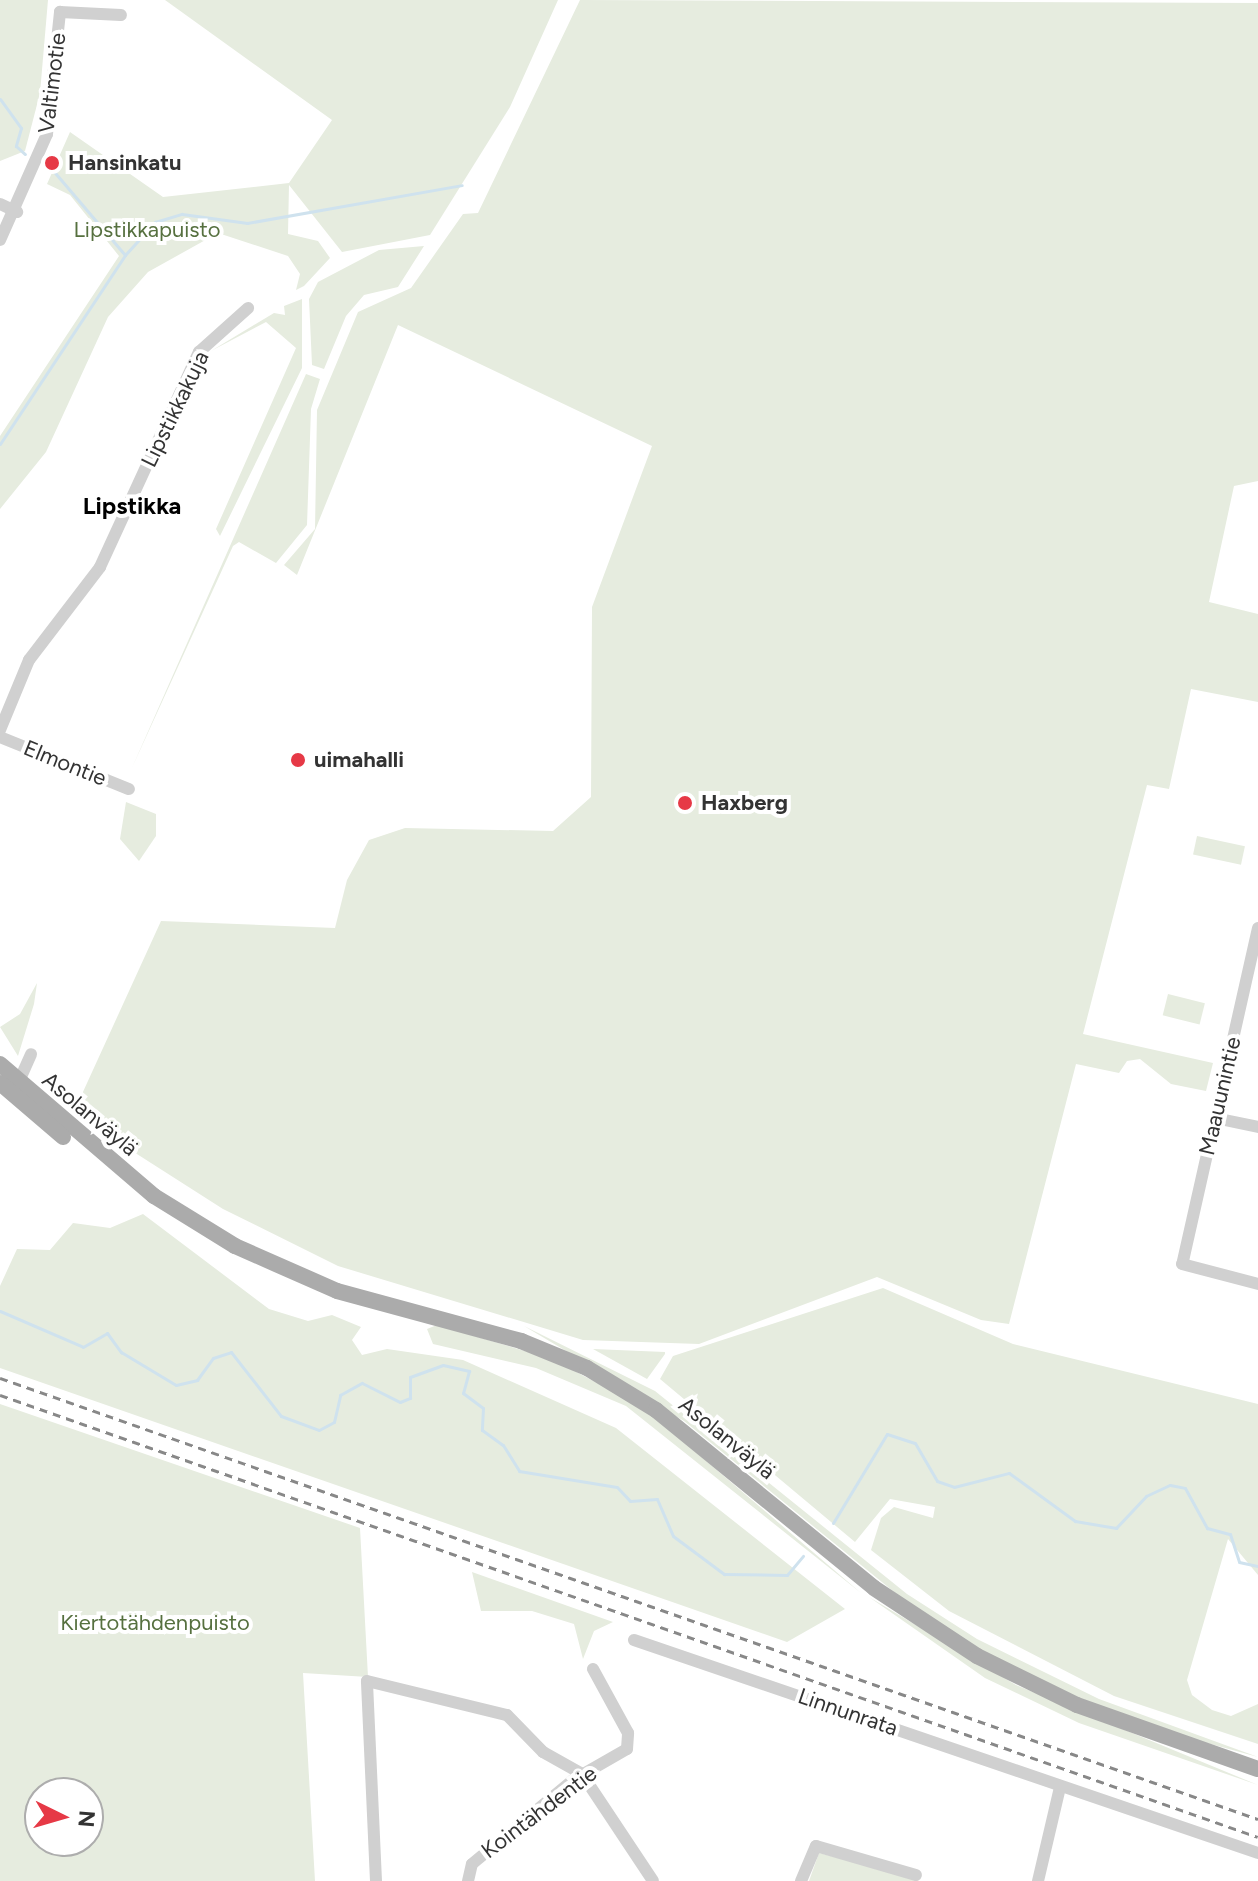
<!DOCTYPE html>
<meta charset="utf-8">
<style>
body{margin:0}
#map{position:relative;width:1258px;height:1881px;overflow:hidden;background:#fff;font-family:Figtree,sans-serif}
div>[style]{position:absolute}
.green>*{inset:0;background:#e6ecdf;transform-origin:0 0}
.stream>*{height:3px;margin:-1.5px;padding:0 1.5px;transform-origin:1.5px;border-radius:1.5px;background:#cfe2ee}
.minor>*{height:12px;margin:-6px;padding:0 6px;transform-origin:6px;border-radius:6px;background:#d0d0d0}
.major>*{height:16px;margin:-8px;padding:0 8px;transform-origin:8px;border-radius:8px;background:#ababab}
.rail>*{height:3px;margin-top:-1.5px;transform-origin:0;background:repeating-linear-gradient(90deg,#888 0 8px,transparent 0 14px)}
.dots>*{width:22px;height:22px;translate:-50% -50%;box-sizing:border-box;border:4px solid #fff;border-radius:50%}
span{translate:-50% -50%;white-space:nowrap;text-align:center;line-height:1.15;-webkit-text-stroke:8px #fff;paint-order:stroke}
.street-label{font-size:22px;color:#333}
.poi-label{font-size:22px;color:#333;font-weight:700}
.left{translate:0 -50%;text-align:left}
.park-label{font-size:22px;color:#56703f}
.neighbourhood-label{font-size:24px;color:#000;font-weight:700}
.north{position:absolute;left:24px;top:1777px;width:80px;height:80px;box-sizing:border-box;background:#fff;border:2px solid #adadad;border-radius:50%;rotate:95deg;font-size:22px;font-weight:700;line-height:32px;text-align:center;color:#333}
.north::after{content:'';display:block;margin:auto;width:28px;height:36px;background:#e63946;clip-path:polygon(50% 0,100% 100%,50% 72%,0 100%)}
</style>
<div id="map">
<div class="green">
<div style="clip-path:polygon(0 0,48px 0,40px 93px,25px 151px,0 161px)"></div>
<div style="clip-path:polygon(165px 0,558px 0,510px 107px,430px 235px,342px 252px,289px 185px,288px 234px,318px 241px,330px 258px,304px 286px,296px 290px,300px 274px,288px 256px,218px 233px,148px 272px,108px 317px,46px 452px,0 509px,0 436px,119px 256px,70px 195px,47px 184px,70px 132px,163px 197px,289px 183px,332px 120px)"></div>
<div style="clip-path:polygon(580px 0,1258px 3px,1258px 481px,1234px 486px,1209px 602px,1258px 614px,1258px 702px,1191px 689px,1169px 789px,1147px 785px,1083px 1034px,1213px 1063px,1206px 1091px,1171px 1084px,1140px 1059px,1127px 1061px,1119px 1073px,1076px 1064px,1009px 1324px,981px 1320px,877px 1277px,699px 1344px,583px 1340px,338px 1266px,223px 1209px,115px 1140px,77px 1105px,161px 921px,335px 928px,347px 880px,369px 840px,405px 828px,553px 831px,591px 797px,592px 607px,652px 446px,398px 325px,297px 575px,284px 565px,315px 529px,317px 410px,358px 312px,411px 288px,463px 214px,478px 213px)"></div>
<div style="clip-path:polygon(424px 246px,398px 287px,364px 295px,346px 316px,324px 369px,312px 365px,309px 299px,318px 282px,379px 250px)"></div>
<div style="clip-path:polygon(302px 299px,302px 368px,220px 536px,216px 529px,296px 348px,266px 322px,211px 351px,274px 313px,285px 315px,284px 306px)"></div>
<div style="clip-path:polygon(306px 374px,320px 379px,311px 409px,307px 525px,276px 563px,239px 542px,233px 546px,131px 770px)"></div>
<div style="clip-path:polygon(126px 802px,156px 814px,156px 836px,139px 861px,120px 839px)"></div>
<div style="left:1197px;top:836px;width:49px;height:19px;rotate:12deg"></div>
<div style="clip-path:polygon(37px 983px,34px 1004px,18px 1056px,0 1027px,20px 1014px)"></div>
<div style="left:1168px;top:994px;width:38px;height:22px;rotate:14deg"></div>
<div style="clip-path:polygon(143px 1214px,269px 1309px,308px 1321px,332px 1315px,361px 1327px,352px 1340px,362px 1355px,387px 1349px,463px 1360px,616px 1428px,845px 1609px,787px 1642px,0 1368px,0 1286px,17px 1249px,50px 1250px,73px 1223px,110px 1228px)"></div>
<div style="clip-path:polygon(883px 1288px,1013px 1344px,1258px 1404px,1258px 1575px,1228px 1539px,1187px 1680px,1192px 1695px,1212px 1710px,1231px 1716px,1258px 1704px,1258px 1744px,1114px 1696px,949px 1611px,871px 1550px,881px 1518px,894px 1507px,933px 1518px,935px 1507px,890px 1499px,855px 1542px,660px 1379px,673px 1356px)"></div>
<div style="clip-path:polygon(437px 1325px,552px 1359px,644px 1408px,861px 1593px,626px 1406px,536px 1368px,433px 1344px,427px 1329px)"></div>
<div style="clip-path:polygon(524px 1326px,655px 1391px,907px 1594px,977px 1639px,1099px 1699px,1258px 1757px,1156px 1729px,1031px 1678px,931px 1622px,684px 1421px)"></div>
<div style="clip-path:polygon(593px 1349px,665px 1352px,665px 1354px,647px 1379px)"></div>
<div style="clip-path:polygon(evenodd,0 1404px,360px 1528px,368px 1677px,303px 1673px,315px 1881px,0 1881px,0 1404px,40px 1793px,88px 1793px,88px 1841px,40px 1841px,40px 1793px)"></div>
<div style="clip-path:polygon(472px 1572px,613px 1622px,594px 1631px,583px 1659px,574px 1624px,532px 1611px,481px 1611px)"></div>
<div style="clip-path:polygon(869px 1597px,1016px 1685px,1258px 1785px,1079px 1723px,985px 1678px)"></div>
<div style="clip-path:polygon(819px 1853px,919px 1879px,918px 1881px,809px 1881px)"></div>
</div>
<div class="stream">
<div style="left:0;top:99px;width:36px;rotate:54deg"></div>
<div style="left:21px;top:128px;width:19px;rotate:106deg"></div>
<div style="left:16px;top:146px;width:12px;rotate:42deg"></div>
<div style="left:125px;top:255px;width:45px;rotate:-47.7deg"></div>
<div style="left:155px;top:222px;width:28px;rotate:-17deg"></div>
<div style="left:182px;top:214px;width:66px;rotate:7.9deg"></div>
<div style="left:247px;top:223px;width:218px;rotate:-10deg"></div>
<div style="left:0;top:444px;width:227px;rotate:-56.5deg"></div>
<div style="left:125px;top:255px;width:114px;rotate:-130.4deg"></div>
<div style="left:0;top:1311px;width:90px;rotate:23.4deg"></div>
<div style="left:83px;top:1347px;width:28px;rotate:-30deg"></div>
<div style="left:107px;top:1333px;width:24px;rotate:54deg"></div>
<div style="left:121px;top:1352px;width:64px;rotate:31deg"></div>
<div style="left:176px;top:1385px;width:22px;rotate:-13deg"></div>
<div style="left:197px;top:1380px;width:27px;rotate:-54deg"></div>
<div style="left:213px;top:1358px;width:19px;rotate:-18deg"></div>
<div style="left:231px;top:1352px;width:81px;rotate:52deg"></div>
<div style="left:281px;top:1416px;width:40px;rotate:20.2deg"></div>
<div style="left:319px;top:1430px;width:17px;rotate:-28deg"></div>
<div style="left:334px;top:1422px;width:28px;rotate:-77deg"></div>
<div style="left:340px;top:1395px;width:25px;rotate:-29deg"></div>
<div style="left:362px;top:1383px;width:42px;rotate:26.6deg"></div>
<div style="left:400px;top:1402px;width:11px;rotate:-22deg"></div>
<div style="left:410px;top:1398px;width:21px;rotate:-90deg"></div>
<div style="left:410px;top:1377px;width:35px;rotate:-20deg"></div>
<div style="left:443px;top:1365px;width:27px;rotate:13deg"></div>
<div style="left:469px;top:1371px;width:23px;rotate:105deg"></div>
<div style="left:463px;top:1393px;width:25px;rotate:37deg"></div>
<div style="left:483px;top:1408px;width:22px;rotate:93deg"></div>
<div style="left:482px;top:1430px;width:26px;rotate:36deg"></div>
<div style="left:503px;top:1445px;width:31px;rotate:58deg"></div>
<div style="left:519px;top:1471px;width:99px;rotate:9.3deg"></div>
<div style="left:617px;top:1487px;width:19px;rotate:47deg"></div>
<div style="left:630px;top:1501px;width:27px;rotate:-4deg"></div>
<div style="left:657px;top:1499px;width:40px;rotate:66.6deg"></div>
<div style="left:673px;top:1536px;width:64px;rotate:36.7deg"></div>
<div style="left:724px;top:1574px;width:63px;rotate:0.9deg"></div>
<div style="left:787px;top:1575px;width:25px;rotate:-50deg"></div>
<div style="left:833px;top:1523px;width:104px;rotate:-58.8deg"></div>
<div style="left:887px;top:1434px;width:29px;rotate:18deg"></div>
<div style="left:915px;top:1443px;width:44px;rotate:59.9deg"></div>
<div style="left:937px;top:1481px;width:18px;rotate:19deg"></div>
<div style="left:954px;top:1487px;width:57px;rotate:-14.3deg"></div>
<div style="left:1009px;top:1473px;width:82px;rotate:36deg"></div>
<div style="left:1075px;top:1521px;width:42px;rotate:9.7deg"></div>
<div style="left:1116px;top:1528px;width:44px;rotate:-46.8deg"></div>
<div style="left:1146px;top:1496px;width:26px;rotate:-25deg"></div>
<div style="left:1170px;top:1485px;width:15px;rotate:11deg"></div>
<div style="left:1185px;top:1488px;width:46px;rotate:61.2deg"></div>
<div style="left:1207px;top:1528px;width:24px;rotate:15deg"></div>
<div style="left:1230px;top:1534px;width:29px;rotate:72deg"></div>
<div style="left:1239px;top:1562px;width:19px;rotate:12deg"></div>
</div>
<div class="minor">
<div style="left:0;top:204px;width:19px;rotate:25deg"></div>
<div style="left:0;top:240px;width:116px;rotate:-66.1deg"></div>
<div style="left:47px;top:134px;width:123px;rotate:-83.9deg"></div>
<div style="left:60px;top:12px;width:61px;rotate:2.8deg"></div>
<div style="left:0;top:730px;width:76px;rotate:-67.5deg"></div>
<div style="left:29px;top:660px;width:117px;rotate:-52.6deg"></div>
<div style="left:100px;top:567px;width:237px;rotate:-65.3deg"></div>
<div style="left:199px;top:352px;width:66px;rotate:-41.9deg"></div>
<div style="left:0;top:737px;width:139px;rotate:22deg"></div>
<div style="left:1258px;top:928px;width:344px;rotate:102.7deg"></div>
<div style="left:1182px;top:1264px;width:79px;rotate:14.7deg"></div>
<div style="left:16px;top:1088px;width:37px;rotate:-66deg"></div>
<div style="left:1215px;top:1118px;width:44px;rotate:11.8deg"></div>
<div style="left:634px;top:1640px;width:659px;rotate:18.85deg"></div>
<div style="left:376px;top:1881px;width:200px;rotate:-92.6deg"></div>
<div style="left:367px;top:1681px;width:144px;rotate:13.7deg"></div>
<div style="left:507px;top:1715px;width:52px;rotate:45.8deg"></div>
<div style="left:543px;top:1752px;width:45px;rotate:29.4deg"></div>
<div style="left:582px;top:1774px;width:128px;rotate:56.4deg"></div>
<div style="left:468px;top:1881px;width:17px;rotate:-77deg"></div>
<div style="left:472px;top:1864px;width:131px;rotate:-39.7deg"></div>
<div style="left:573px;top:1780px;width:62px;rotate:-29.9deg"></div>
<div style="left:627px;top:1749px;width:16px;rotate:-86deg"></div>
<div style="left:628px;top:1733px;width:73px;rotate:-118.7deg"></div>
<div style="left:801px;top:1881px;width:38px;rotate:-67deg"></div>
<div style="left:816px;top:1846px;width:104px;rotate:16.2deg"></div>
<div style="left:1038px;top:1881px;width:97px;rotate:-76.8deg"></div>
</div>
<div class="major">
<div style="left:0;top:1064px;width:203px;rotate:40.6deg"></div>
<div style="left:154px;top:1196px;width:95px;rotate:31.7deg"></div>
<div style="left:235px;top:1246px;width:111px;rotate:23.8deg"></div>
<div style="left:337px;top:1291px;width:191px;rotate:15.2deg"></div>
<div style="left:521px;top:1341px;width:71px;rotate:22.2deg"></div>
<div style="left:587px;top:1368px;width:81px;rotate:31.3deg"></div>
<div style="left:656px;top:1410px;width:281px;rotate:39.2deg"></div>
<div style="left:874px;top:1588px;width:123px;rotate:33.4deg"></div>
<div style="left:977px;top:1656px;width:111px;rotate:26.1deg"></div>
<div style="left:1077px;top:1705px;width:192px;rotate:19.5deg"></div>
<div style="left:0;top:1083px;width:83px;rotate:40.6deg"></div>
</div>
<div class="rail">
<div style="left:0;top:1378px;width:1333px;rotate:19.32deg"></div>
<div style="left:0;top:1395px;width:1333px;rotate:19.36deg"></div>
</div>
<div class="dots">
<div style="left:52px;top:163px;background:#e63946"></div>
<div style="left:298px;top:760px;background:#e63946"></div>
<div style="left:685px;top:803px;background:#e63946"></div>
</div>
<div class="street-label">
<span style="left:52px;top:83px;rotate:-83deg">Valtimotie</span>
<span style="left:175px;top:409px;rotate:-64deg">Lipstikkakuja</span>
<span style="left:65px;top:763px;rotate:22deg">Elmontie</span>
<span style="left:1220px;top:1096px;rotate:-77deg">Maauunintie</span>
<span style="left:90px;top:1114px;rotate:40deg">Asolanväylä</span>
<span style="left:727px;top:1438px;rotate:39deg">Asolanväylä</span>
<span style="left:848px;top:1712px;rotate:19deg">Linnunrata</span>
<span style="left:539px;top:1812px;rotate:-37deg">Kointähdentie</span>
</div>
<div class="poi-label">
<span class="left" style="left:68px;top:163px">Hansinkatu</span>
<span class="left" style="left:314px;top:760px">uimahalli</span>
<span class="left" style="left:701px;top:803px">Haxberg</span>
</div>
<div class="park-label">
<span style="left:147px;top:230px">Lipstikkapuisto</span>
<span style="left:155px;top:1623px">Kiertotähdenpuisto</span>
</div>
<div class="neighbourhood-label">
<span style="left:132px;top:506px">Lipstikka</span>
</div>
<div class="north">N</div>
</div>
